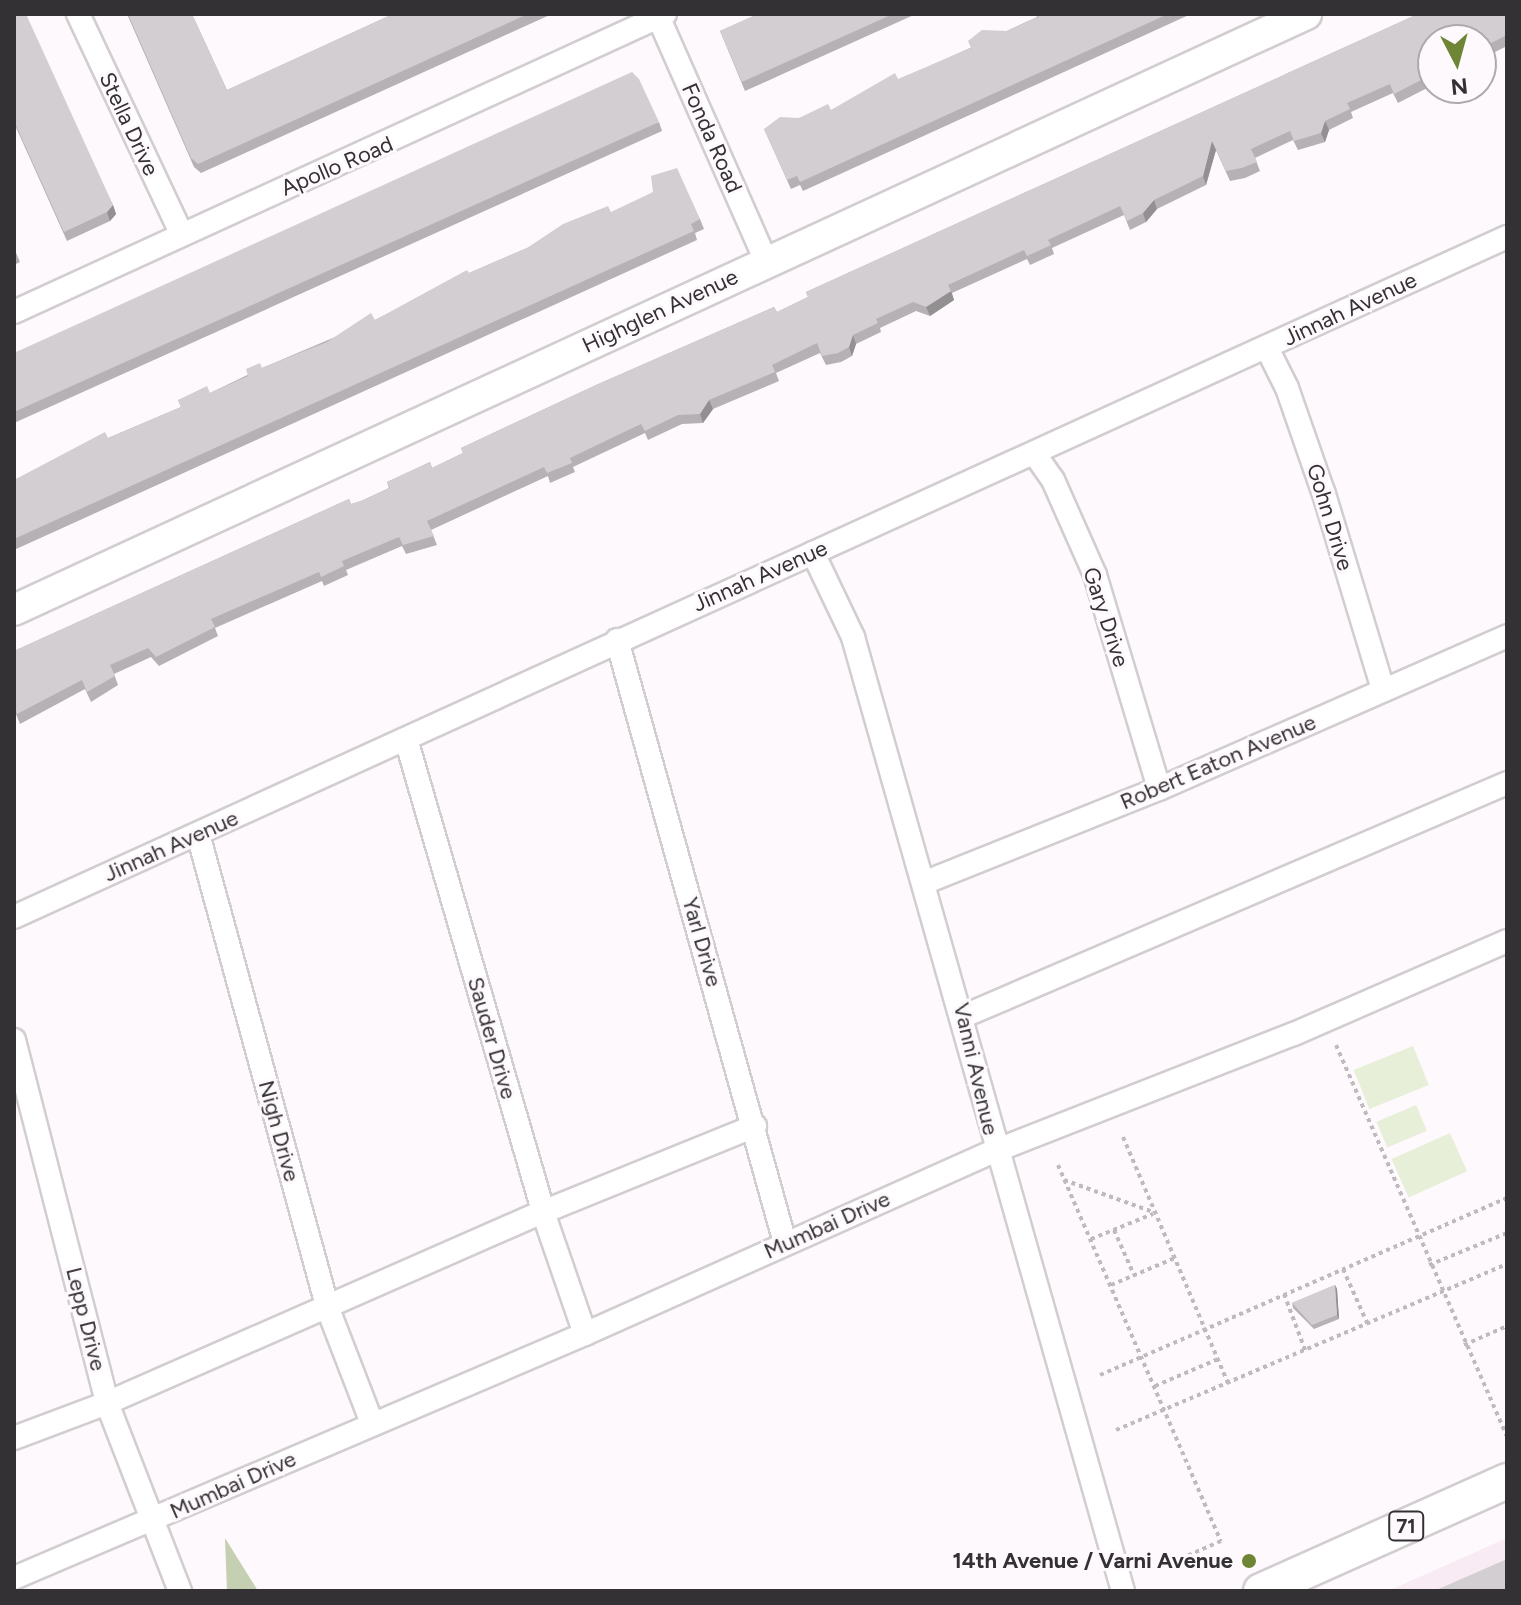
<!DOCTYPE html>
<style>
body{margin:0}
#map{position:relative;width:1521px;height:1605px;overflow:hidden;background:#fef9fc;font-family:Figtree,sans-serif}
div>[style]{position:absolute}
.built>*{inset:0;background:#f8ebf3}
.green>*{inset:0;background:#e7efd9;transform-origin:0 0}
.water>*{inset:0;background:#c5d0b2}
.path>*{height:4px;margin-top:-2px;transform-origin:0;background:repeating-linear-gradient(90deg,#bebabd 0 4px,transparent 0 8px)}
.roads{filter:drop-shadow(2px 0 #d2cdd0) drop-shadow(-2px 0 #d2cdd0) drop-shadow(0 2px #d2cdd0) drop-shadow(0 -2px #d2cdd0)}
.street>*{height:22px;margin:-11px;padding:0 11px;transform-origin:11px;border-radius:11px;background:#fff}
.secondary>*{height:30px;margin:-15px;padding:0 15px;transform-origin:15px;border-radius:15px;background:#fff}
.primary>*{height:34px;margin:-17px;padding:0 17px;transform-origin:17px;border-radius:17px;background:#fff}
.wall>*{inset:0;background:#b5b1b4}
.shaded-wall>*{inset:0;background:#939092}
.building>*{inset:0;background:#d2ced1}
.dots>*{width:22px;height:22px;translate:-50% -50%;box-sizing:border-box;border:4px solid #fef9fc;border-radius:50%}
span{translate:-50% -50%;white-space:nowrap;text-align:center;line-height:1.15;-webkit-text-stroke:6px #fef9fc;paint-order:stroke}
.shield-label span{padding:2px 6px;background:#fef9fc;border:2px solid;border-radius:6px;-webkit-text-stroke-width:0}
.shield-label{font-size:20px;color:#333133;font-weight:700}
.street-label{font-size:22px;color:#333133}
.poi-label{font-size:22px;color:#333133;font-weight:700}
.right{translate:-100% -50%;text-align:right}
.frame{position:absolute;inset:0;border:16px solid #333133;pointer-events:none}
.north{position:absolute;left:1417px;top:24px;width:80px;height:80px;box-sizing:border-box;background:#fef9fc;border:2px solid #ada9ac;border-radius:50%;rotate:174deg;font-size:22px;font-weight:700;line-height:32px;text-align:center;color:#333133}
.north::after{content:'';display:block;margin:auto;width:28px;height:36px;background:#6e8536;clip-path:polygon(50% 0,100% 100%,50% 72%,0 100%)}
</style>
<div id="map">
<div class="built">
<div style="clip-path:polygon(1507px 1538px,1507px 1591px,1388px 1591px)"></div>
</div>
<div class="green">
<div style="left:1413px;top:1046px;width:42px;height:64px;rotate:68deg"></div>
<div style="left:1416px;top:1105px;width:28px;height:43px;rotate:67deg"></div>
<div style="left:1450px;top:1133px;width:42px;height:64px;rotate:66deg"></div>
</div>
<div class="water">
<div style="clip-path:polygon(225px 1538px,258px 1591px,227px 1591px)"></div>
</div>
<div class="path">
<div style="left:1336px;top:1045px;width:428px;rotate:66.4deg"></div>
<div style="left:1123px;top:1137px;width:271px;rotate:66.9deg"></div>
<div style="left:1058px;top:1165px;width:410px;rotate:66.6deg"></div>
<div style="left:1221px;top:1541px;width:70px;rotate:156.4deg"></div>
<div style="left:1064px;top:1180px;width:98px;rotate:19.7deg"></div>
<div style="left:1114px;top:1230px;width:49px;rotate:66deg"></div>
<div style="left:1091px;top:1239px;width:67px;rotate:-22deg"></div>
<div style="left:1429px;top:1265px;width:84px;rotate:-22.3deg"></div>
<div style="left:1343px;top:1269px;width:61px;rotate:65.9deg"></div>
<div style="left:1111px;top:1285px;width:69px;rotate:-22.9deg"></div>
<div style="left:1284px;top:1294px;width:60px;rotate:69.4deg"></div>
<div style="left:1464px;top:1345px;width:47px;rotate:-23.8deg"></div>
<div style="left:1100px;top:1375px;width:444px;rotate:-23.5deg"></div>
<div style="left:1155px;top:1386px;width:69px;rotate:-23.2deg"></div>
<div style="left:1116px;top:1430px;width:425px;rotate:-23deg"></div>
</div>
<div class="roads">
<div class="street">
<div style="left:78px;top:14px;width:242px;rotate:64.8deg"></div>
<div style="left:657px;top:14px;width:270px;rotate:66.2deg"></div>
<div style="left:14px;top:312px;width:716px;rotate:-24.6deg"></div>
<div style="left:1267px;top:348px;width:45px;rotate:63.4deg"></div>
<div style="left:1287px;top:388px;width:112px;rotate:70.8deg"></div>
<div style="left:1324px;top:494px;width:205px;rotate:73.2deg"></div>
<div style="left:1034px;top:453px;width:33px;rotate:55deg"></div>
<div style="left:1053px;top:480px;width:104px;rotate:66.1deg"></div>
<div style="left:1095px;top:575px;width:223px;rotate:73.3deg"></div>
<div style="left:813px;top:553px;width:93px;rotate:64.5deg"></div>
<div style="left:853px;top:637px;width:991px;rotate:74.2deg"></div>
<div style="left:617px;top:640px;width:626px;rotate:74.43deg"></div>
<div style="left:406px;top:739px;width:492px;rotate:73.8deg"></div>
<div style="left:543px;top:1212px;width:129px;rotate:71deg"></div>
<div style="left:198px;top:834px;width:492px;rotate:74.7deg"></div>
<div style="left:328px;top:1309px;width:122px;rotate:68.9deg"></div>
<div style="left:926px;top:882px;width:251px;rotate:-21.8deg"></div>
<div style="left:1159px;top:789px;width:380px;rotate:-23.7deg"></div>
<div style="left:14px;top:917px;width:1641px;rotate:-24.49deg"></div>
<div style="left:964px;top:1016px;width:591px;rotate:-23.22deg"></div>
<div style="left:14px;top:1040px;width:375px;rotate:75.6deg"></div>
<div style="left:107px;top:1403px;width:202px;rotate:68.8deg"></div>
<div style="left:14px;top:1438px;width:99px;rotate:-20.6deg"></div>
<div style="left:107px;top:1403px;width:476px;rotate:-23.7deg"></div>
<div style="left:543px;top:1212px;width:229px;rotate:-22.1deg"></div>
<div style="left:14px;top:1578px;width:621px;rotate:-23.14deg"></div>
<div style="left:585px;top:1334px;width:449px;rotate:-24.1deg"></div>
<div style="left:995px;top:1151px;width:321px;rotate:-21.4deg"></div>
<div style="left:1294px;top:1034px;width:232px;rotate:-23.6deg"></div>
</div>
<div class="secondary">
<div style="left:14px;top:610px;width:1423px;rotate:-24.76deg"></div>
</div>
<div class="primary">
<div style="left:1261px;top:1591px;width:269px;rotate:-24.1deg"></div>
</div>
</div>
<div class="wall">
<div style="clip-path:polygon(14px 14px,113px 205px,116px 214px,110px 221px,67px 241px,14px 123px)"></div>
<div style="clip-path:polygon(127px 14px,192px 14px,227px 90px,393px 14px,552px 14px,201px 173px,194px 167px)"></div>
<div style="clip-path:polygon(758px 14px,916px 14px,745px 91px,720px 31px)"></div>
<div style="clip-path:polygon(1036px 14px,1191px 14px,803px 191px,800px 185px,791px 189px,764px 129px,799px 118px,831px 110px,970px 48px,1037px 17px)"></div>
<div style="clip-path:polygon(1418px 14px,1507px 14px,1507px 46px,1481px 59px,1481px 40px,1433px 40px,1433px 85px,1398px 103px,1393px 93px,1351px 112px,1353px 118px,1329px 130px,1325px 142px,1298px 150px,1293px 140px,1255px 158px,1260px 171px,1245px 178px,1230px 181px,1216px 150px,1206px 185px,1157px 209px,1146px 222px,1130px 230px,1124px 215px,1052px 248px,1054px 254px,1030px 265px,1027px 259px,952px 293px,954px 300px,930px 316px,916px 311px,880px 328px,881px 332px,856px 344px,852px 356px,841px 362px,826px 365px,820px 353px,776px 373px,779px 381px,713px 409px,703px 423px,682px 424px,648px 440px,645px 433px,573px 467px,575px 472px,550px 483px,548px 476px,431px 530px,437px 545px,406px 554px,402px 546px,346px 570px,348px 575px,324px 586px,322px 581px,215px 628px,218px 636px,159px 666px,151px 657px,114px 674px,118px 685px,91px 702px,85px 689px,20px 724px,16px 714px,14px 715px,14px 651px,349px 499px,351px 504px,361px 501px,389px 488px,387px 482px,430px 462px,432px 468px,463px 453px,461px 448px,596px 385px,774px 307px,777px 312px,808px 297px,806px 292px)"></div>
<div style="clip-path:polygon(659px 122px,662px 131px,14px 423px,14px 353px)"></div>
<div style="clip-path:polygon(611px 212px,700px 219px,704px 229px,695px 233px,697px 240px,14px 550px,14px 480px,108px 438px,181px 407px,178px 400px,210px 393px,262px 368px,375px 320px,469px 273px)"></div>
<div style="clip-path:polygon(14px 248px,20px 262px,14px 265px)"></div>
<div style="clip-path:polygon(1335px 1285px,1337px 1289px,1339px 1319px,1314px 1329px,1293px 1308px,1292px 1303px)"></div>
</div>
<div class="shaded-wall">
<div style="clip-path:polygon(1325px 121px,1329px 130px,1325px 142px,1321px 133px)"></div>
<div style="clip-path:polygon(1212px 141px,1216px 150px,1206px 185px,1203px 176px)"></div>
<div style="clip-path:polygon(1154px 200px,1157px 209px,1146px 222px,1143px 213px)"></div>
<div style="clip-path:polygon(113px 205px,116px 214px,110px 221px,107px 212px)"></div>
<div style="clip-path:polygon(951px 291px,954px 300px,930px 316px,926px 307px)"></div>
<div style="clip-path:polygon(853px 335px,856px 344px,852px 356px,849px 347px)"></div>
<div style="clip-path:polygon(709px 400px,713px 409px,703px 423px,700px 414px)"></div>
<div style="clip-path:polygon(1335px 1285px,1337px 1289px,1339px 1319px,1337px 1315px)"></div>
</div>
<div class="building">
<div style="clip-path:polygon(14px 14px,26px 14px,113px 205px,107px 212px,64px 232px,14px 121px)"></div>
<div style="clip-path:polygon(128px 14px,192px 14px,227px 90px,393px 14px,528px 14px,198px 164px,191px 158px)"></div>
<div style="clip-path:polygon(758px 14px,893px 14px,742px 82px,720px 31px)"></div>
<div style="clip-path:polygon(1037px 14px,1168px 14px,800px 182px,797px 176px,787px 180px,764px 129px,780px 117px,799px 118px,828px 104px,831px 110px,895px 73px,898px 79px,971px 48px,968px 41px,982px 30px,1007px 31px,1038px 17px)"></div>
<div style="clip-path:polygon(1418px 14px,1507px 14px,1507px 35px,1481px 48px,1481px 40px,1433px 40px,1433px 74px,1394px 94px,1390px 84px,1347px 103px,1350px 109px,1325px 121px,1321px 133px,1294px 141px,1290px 131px,1251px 149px,1257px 162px,1242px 168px,1226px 171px,1212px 141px,1203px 176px,1154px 200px,1143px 213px,1127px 221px,1120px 206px,1048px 240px,1051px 245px,1027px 256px,1024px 250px,948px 285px,951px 291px,926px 307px,913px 302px,876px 319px,878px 323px,853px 335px,849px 347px,838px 353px,822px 356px,817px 343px,772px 365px,775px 372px,709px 400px,700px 414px,678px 415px,645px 431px,641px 424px,570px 458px,572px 463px,547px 473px,544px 467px,427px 521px,434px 536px,403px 545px,399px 537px,342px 561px,344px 566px,321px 577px,319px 572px,211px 619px,215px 627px,156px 657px,148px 648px,110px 665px,115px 676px,87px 692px,82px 680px,17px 714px,14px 709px,14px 651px,349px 499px,351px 504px,361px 501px,390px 488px,387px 482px,430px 462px,432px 468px,463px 453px,461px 448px,596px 385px,774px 307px,777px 312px,808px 297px,806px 292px)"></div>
<div style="clip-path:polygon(632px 72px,639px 79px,659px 122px,14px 412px,14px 353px)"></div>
<div style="clip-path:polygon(677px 168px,700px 219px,691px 224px,694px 231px,14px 539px,14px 480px,105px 432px,108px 438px,181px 407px,178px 400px,207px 386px,210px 393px,248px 376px,246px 369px,260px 363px,262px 368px,327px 342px,371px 313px,375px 320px,467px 270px,469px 273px,527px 248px,563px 224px,608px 206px,611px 212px,653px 192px,651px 176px)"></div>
<div style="clip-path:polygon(1335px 1285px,1337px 1315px,1312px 1325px,1292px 1303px)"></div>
<div style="clip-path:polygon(1507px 1559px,1507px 1591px,1434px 1591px)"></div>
</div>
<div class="dots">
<div style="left:1249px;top:1561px;background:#6e8536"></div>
</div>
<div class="shield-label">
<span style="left:1406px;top:1526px">71</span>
</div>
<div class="street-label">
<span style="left:129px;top:124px;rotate:65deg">Stella Drive</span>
<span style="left:712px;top:138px;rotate:66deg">Fonda Road</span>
<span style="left:337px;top:166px;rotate:-23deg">Apollo Road</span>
<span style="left:1350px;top:309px;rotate:-25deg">Jinnah Avenue</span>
<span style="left:660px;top:311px;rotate:-25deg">Highglen Avenue</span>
<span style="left:1330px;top:517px;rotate:73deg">Gohn Drive</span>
<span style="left:760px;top:576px;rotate:-24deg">Jinnah Avenue</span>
<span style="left:1106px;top:617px;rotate:72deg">Gary Drive</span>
<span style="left:1218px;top:762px;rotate:-23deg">Robert Eaton Avenue</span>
<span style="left:171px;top:846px;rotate:-24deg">Jinnah Avenue</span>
<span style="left:702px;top:942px;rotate:74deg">Yarl Drive</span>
<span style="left:492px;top:1038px;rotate:74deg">Sauder Drive</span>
<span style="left:976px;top:1069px;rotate:77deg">Vanni Avenue</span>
<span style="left:279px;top:1131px;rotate:75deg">Nigh Drive</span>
<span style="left:827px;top:1225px;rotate:-24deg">Mumbai Drive</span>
<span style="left:86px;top:1319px;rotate:76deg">Lepp Drive</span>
<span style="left:233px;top:1485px;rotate:-24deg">Mumbai Drive</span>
</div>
<div class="poi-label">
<span class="right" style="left:1233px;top:1561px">14th Avenue / Varni Avenue</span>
</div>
<div class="frame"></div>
<div class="north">N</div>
</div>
